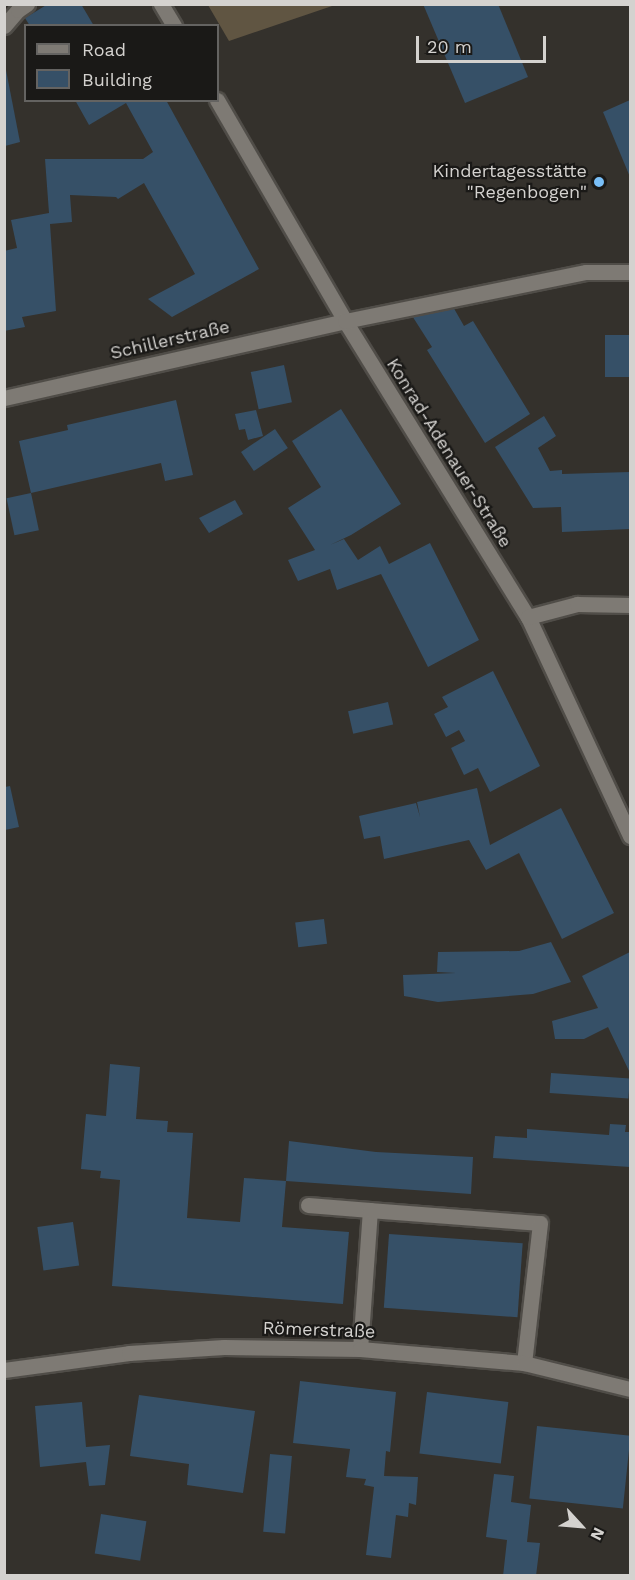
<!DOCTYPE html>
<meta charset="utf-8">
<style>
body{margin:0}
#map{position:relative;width:635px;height:1580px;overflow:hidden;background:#34312c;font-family:"Work Sans",sans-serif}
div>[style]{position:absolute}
.green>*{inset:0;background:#605542}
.building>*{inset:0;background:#365067;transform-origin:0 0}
.roads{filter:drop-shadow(2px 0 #504d48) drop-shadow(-2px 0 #504d48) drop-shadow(0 2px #504d48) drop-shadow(0 -2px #504d48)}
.minor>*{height:15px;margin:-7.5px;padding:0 7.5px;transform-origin:7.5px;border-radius:7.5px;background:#7e7a74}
.dots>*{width:16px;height:16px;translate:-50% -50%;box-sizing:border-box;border:3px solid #1a1917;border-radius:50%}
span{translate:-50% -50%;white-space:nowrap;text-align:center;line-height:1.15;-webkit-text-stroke:4.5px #1a1917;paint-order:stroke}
.poi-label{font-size:18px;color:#d4d2cf}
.right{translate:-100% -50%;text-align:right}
.street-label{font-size:18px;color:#d4d2cf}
.frame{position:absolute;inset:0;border:6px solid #d4d2cf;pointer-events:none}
.legend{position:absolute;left:24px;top:24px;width:195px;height:78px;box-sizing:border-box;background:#1a1917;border:2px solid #646361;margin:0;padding:8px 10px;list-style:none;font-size:18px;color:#d4d2cf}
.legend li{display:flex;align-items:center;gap:12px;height:30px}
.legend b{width:30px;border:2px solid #646361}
.north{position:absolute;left:551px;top:1496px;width:60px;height:60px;-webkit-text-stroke:4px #1a1917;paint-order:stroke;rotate:116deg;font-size:16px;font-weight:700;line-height:24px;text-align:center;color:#d4d2cf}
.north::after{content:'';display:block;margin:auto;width:21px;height:27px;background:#d4d2cf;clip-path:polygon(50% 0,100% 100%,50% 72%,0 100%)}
.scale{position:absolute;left:416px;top:36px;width:130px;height:27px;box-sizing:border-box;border:3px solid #d4d2cf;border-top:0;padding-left:8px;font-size:18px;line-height:21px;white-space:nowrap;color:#d4d2cf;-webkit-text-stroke:4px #1a1917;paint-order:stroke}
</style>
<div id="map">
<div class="green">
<div style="clip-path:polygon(208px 5px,335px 5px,229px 41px)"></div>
</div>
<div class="building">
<div style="clip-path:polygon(48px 4px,81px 4px,94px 26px,30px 26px,25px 18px)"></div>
<div style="clip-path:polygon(423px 4px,498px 4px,528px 77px,465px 103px)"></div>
<div style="clip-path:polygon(6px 70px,20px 142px,5px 146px,5px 71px)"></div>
<div style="clip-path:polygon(75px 100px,166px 100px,259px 269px,172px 317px,148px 299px,195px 274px,144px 183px,118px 199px,116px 197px,70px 195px,72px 222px,50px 224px,56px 311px,22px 317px,25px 327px,4px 331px,4px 251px,17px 248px,11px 220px,49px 213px,45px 159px,143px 159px,153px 152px,126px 103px,89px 125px)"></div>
<div style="clip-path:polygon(630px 100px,630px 177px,603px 112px)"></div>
<div style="clip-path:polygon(452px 305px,464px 326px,473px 321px,530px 414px,485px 443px,427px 350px,432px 347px,409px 311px)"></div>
<div style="left:630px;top:335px;width:42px;height:25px;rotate:90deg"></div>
<div style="left:284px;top:365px;width:38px;height:34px;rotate:78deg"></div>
<div style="clip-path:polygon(176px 400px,193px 475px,165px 481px,161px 463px,31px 493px,19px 441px,68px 430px,67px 425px)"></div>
<div style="clip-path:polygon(341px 409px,401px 504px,351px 535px,330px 545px,344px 539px,358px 560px,380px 546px,389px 564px,430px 543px,479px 640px,428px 667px,381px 574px,337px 590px,330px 569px,298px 581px,288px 560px,315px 550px,288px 508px,321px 487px,292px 441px)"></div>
<div style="clip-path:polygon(256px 410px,263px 436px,248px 440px,245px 429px,239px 430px,235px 414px)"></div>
<div style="clip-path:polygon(544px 416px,556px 436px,538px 448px,550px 471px,562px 470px,562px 474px,630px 472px,630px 529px,562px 532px,561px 507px,533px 508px,495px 447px)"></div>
<div style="left:275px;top:429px;width:23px;height:41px;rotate:56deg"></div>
<div style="left:31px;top:493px;width:38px;height:25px;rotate:78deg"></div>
<div style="clip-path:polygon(235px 500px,243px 514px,209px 533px,199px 518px)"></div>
<div style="clip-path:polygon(493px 671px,540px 766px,490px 792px,478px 768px,464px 775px,451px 748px,465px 741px,459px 730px,446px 737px,434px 714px,448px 707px,442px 697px)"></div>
<div style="left:388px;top:702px;width:23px;height:41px;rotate:77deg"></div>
<div style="clip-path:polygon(10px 786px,19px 827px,5px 830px,5px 787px)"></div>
<div style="clip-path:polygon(477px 788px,490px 845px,561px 808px,614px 913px,562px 939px,519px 853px,486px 870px,469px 840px,384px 859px,380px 836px,364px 839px,359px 816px,416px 803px,420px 817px,417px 802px)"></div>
<div style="left:324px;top:919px;width:25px;height:29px;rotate:83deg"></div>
<div style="clip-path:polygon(551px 942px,571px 982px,533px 994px,438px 1002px,404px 996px,403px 975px,456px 973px,437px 972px,438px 952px,519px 951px)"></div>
<div style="clip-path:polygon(630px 952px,630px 1073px,608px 1027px,584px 1039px,555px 1039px,552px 1021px,598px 1008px,582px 976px)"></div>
<div style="clip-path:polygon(110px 1064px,140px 1067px,136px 1119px,168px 1121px,167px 1132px,193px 1133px,187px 1218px,240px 1222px,244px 1178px,286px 1181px,289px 1141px,376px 1152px,473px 1157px,471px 1194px,286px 1181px,282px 1227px,349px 1232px,343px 1304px,112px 1286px,120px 1180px,100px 1178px,101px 1171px,81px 1169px,86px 1114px,106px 1116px)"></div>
<div style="left:551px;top:1073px;width:79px;height:20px;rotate:4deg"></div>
<div style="clip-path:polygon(610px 1124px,626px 1125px,625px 1132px,630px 1132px,630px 1167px,493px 1158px,495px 1136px,527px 1138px,527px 1129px,609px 1135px)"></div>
<div style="left:73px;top:1222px;width:44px;height:36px;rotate:82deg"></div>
<div style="left:389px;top:1234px;width:134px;height:74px;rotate:4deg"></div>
<div style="clip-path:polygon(300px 1381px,396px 1392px,390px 1452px,386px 1451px,384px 1476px,418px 1477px,416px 1505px,409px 1503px,408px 1517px,396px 1515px,391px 1558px,366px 1555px,374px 1487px,364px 1485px,366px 1479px,346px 1477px,350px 1449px,293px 1443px)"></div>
<div style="left:427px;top:1392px;width:82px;height:62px;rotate:7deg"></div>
<div style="clip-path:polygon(139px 1395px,255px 1411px,243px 1493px,187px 1485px,189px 1464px,130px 1456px)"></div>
<div style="clip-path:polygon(82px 1402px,86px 1447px,110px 1445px,105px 1485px,89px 1486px,86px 1462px,40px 1467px,35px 1406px)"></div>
<div style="left:537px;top:1426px;width:94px;height:73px;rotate:6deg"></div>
<div style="left:270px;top:1454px;width:22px;height:78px;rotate:5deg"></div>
<div style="clip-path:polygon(494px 1474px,514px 1476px,511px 1502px,531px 1505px,527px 1542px,540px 1543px,536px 1576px,503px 1576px,507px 1540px,486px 1537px)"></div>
<div style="left:101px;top:1514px;width:46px;height:40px;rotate:9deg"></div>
</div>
<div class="roads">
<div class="minor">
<div style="left:161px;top:4px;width:26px;rotate:59deg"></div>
<div style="left:4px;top:26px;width:21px;rotate:-49deg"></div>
<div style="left:18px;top:10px;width:11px;rotate:-34deg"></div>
<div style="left:217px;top:100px;width:255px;rotate:59.9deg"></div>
<div style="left:345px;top:321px;width:348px;rotate:58.3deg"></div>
<div style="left:528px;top:617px;width:242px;rotate:65deg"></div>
<div style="left:4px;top:398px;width:350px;rotate:-12.7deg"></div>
<div style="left:345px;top:321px;width:246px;rotate:-11.5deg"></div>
<div style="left:586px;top:272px;width:44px"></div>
<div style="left:528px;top:617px;width:51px;rotate:-14.9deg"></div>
<div style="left:577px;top:604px;width:53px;rotate:1.1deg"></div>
<div style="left:308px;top:1205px;width:62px;rotate:4.6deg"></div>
<div style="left:360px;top:1349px;width:139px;rotate:-85.9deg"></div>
<div style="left:370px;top:1210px;width:170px;rotate:4.4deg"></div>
<div style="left:540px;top:1223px;width:141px;rotate:96.5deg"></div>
<div style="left:4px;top:1370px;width:126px;rotate:-7.7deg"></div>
<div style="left:129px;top:1353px;width:95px;rotate:-3.6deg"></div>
<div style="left:224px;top:1347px;width:136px;rotate:0.8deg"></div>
<div style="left:360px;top:1349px;width:165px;rotate:4.9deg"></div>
<div style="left:524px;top:1363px;width:109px;rotate:13.8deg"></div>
</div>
</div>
<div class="dots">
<div style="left:599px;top:182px;background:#79bff8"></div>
</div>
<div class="poi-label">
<span class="right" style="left:587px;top:182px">Kindertagesstätte<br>"Regenbogen"</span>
</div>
<div class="street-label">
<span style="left:170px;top:340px;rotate:-13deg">Schillerstraße</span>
<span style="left:449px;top:453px;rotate:58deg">Konrad-Adenauer-Straße</span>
<span style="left:319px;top:1330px;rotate:2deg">Römerstraße</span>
</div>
<div class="frame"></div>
<ul class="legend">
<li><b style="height:8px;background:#7e7a74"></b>Road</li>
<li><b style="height:16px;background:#365067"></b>Building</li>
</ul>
<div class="north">N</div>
<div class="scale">20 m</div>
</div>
